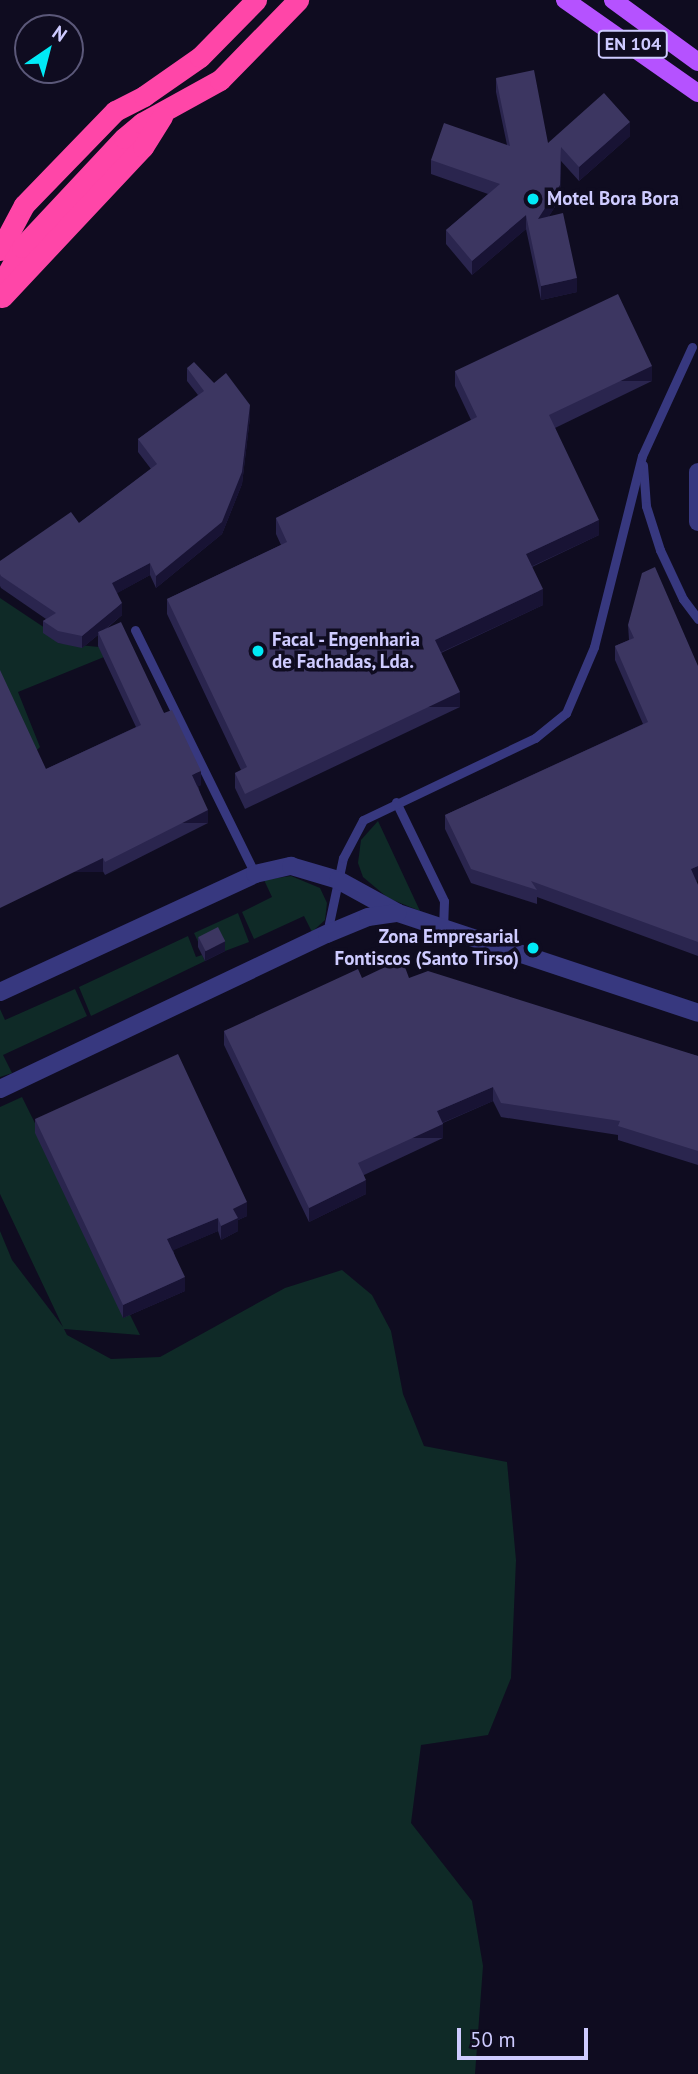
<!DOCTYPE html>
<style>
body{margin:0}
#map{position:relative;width:698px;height:2074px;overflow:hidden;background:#0f0c20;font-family:"PT Sans",sans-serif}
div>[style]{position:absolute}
.green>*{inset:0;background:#0f2a27}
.service>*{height:9px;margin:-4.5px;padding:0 4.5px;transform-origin:4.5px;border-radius:4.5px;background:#37387f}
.tertiary>*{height:18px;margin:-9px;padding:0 9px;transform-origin:9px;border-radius:9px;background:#37387f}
.primary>*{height:18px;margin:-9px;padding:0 9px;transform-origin:9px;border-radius:9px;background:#b552ff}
.motorway>*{height:21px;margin:-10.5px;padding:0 10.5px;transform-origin:10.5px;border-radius:10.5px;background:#ff46a8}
.wall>*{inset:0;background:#2a254e}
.shaded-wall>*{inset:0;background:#181334;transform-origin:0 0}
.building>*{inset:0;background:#3c3661;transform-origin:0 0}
.dots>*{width:19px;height:19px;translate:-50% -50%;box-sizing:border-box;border:4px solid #0f0c20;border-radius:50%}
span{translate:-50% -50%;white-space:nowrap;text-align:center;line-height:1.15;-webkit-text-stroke:7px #0f0c20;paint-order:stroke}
.shield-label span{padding:2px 5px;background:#0f0c20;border:2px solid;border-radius:5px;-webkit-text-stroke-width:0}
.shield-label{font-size:18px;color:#cecbff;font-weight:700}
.poi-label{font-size:19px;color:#cecbff;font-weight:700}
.left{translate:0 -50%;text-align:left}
.right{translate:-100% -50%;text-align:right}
.north{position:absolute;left:14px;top:14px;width:70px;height:70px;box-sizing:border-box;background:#0f0c20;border:2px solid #5b5879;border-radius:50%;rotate:35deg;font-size:19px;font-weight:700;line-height:28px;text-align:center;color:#cecbff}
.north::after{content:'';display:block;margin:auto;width:24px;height:32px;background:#00eaf6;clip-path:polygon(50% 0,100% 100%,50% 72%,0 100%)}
.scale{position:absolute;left:457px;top:2028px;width:131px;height:32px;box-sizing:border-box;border:4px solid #cecbff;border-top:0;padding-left:9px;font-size:21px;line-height:24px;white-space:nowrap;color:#cecbff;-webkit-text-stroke:5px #0f0c20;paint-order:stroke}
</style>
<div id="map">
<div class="green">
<div style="clip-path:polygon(0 598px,48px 630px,58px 643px,99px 647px,104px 657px,18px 692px,40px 747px,33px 754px,0 684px)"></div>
<div style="clip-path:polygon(378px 821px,420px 911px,388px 898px,363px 877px,358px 863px,361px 840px)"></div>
<div style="clip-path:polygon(291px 876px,320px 888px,327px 903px,325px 920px,312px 932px,304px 916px,254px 939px,242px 912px,272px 897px,264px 880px)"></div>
<div style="clip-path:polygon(238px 913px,249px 942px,225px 951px,218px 937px,200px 946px,194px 933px)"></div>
<div style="clip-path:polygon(188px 936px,196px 957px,202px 955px,205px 961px,91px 1016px,79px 987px)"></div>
<div style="clip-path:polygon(75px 989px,87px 1016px,3px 1055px,12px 1073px,0 1077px,0 1009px,5px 1020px)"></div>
<div style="clip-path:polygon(22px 1097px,140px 1335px,64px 1329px,67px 1335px,111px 1359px,160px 1357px,285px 1288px,342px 1270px,372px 1295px,391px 1331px,403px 1394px,424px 1446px,507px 1462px,516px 1560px,511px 1678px,488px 1735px,421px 1745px,411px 1823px,472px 1901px,483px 1966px,475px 2074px,0 2074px,0 1231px,12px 1260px,63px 1327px,0 1194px,0 1107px)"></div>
</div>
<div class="service">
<div style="left:643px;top:465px;width:41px;rotate:85.8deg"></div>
<div style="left:646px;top:506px;width:46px;rotate:72.3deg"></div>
<div style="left:660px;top:550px;width:54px;rotate:64.9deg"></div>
<div style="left:683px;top:599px;width:25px;rotate:53deg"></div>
<div style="left:135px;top:630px;width:272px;rotate:63.8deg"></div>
<div style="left:396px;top:802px;width:110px;rotate:64.1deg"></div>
<div style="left:444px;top:901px;width:27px;rotate:92deg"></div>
<div style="left:327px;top:933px;width:77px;rotate:-78deg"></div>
<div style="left:343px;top:858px;width:43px;rotate:-62.2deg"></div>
<div style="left:363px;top:820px;width:191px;rotate:-25.5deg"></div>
<div style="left:535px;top:738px;width:40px;rotate:-39deg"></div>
<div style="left:566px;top:713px;width:72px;rotate:-67deg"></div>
<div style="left:594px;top:647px;width:197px;rotate:-75.9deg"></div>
<div style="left:642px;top:456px;width:120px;rotate:-65.4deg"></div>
</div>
<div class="tertiary">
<div style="left:698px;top:472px;width:50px;rotate:90deg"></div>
<div style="left:0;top:992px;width:281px;rotate:-24.8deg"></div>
<div style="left:255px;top:874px;width:37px;rotate:-13deg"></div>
<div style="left:291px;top:866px;width:49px;rotate:16.6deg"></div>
<div style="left:338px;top:880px;width:68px;rotate:28.8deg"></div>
<div style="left:398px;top:913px;width:316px;rotate:18.4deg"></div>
<div style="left:0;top:1089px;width:362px;rotate:-25.4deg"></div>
<div style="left:327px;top:934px;width:44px;rotate:-22.5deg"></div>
<div style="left:368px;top:917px;width:30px;rotate:-8deg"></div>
</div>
<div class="primary">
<div style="left:565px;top:0;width:162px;rotate:35deg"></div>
<div style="left:613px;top:0;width:105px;rotate:36.1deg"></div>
</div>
<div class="motorway">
<div style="left:0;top:250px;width:51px;rotate:-61.9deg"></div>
<div style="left:24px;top:205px;width:131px;rotate:-45.9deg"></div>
<div style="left:115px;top:111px;width:33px;rotate:-27deg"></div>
<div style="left:144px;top:96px;width:68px;rotate:-34.9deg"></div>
<div style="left:200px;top:57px;width:80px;rotate:-45.5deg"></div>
<div style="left:0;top:287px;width:46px;rotate:-61.2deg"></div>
<div style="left:22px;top:247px;width:149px;rotate:-46.9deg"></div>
<div style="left:124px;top:138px;width:23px;rotate:-40deg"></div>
<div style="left:142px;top:123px;width:89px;rotate:-28.9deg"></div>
<div style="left:220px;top:80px;width:112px;rotate:-45.7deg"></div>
<div style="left:2px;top:297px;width:206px;rotate:-46.8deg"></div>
<div style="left:143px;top:147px;width:36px;rotate:-58deg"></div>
</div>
<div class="wall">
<div style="clip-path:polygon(496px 78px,548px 143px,630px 136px,579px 181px,561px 161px,560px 199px,549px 216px,577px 292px,541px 300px,526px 229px,472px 275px,446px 244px,446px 230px,488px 194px,431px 174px,431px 160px,507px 145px,496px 92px)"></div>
<div style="clip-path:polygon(187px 368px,214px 383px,250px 417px,242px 484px,222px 534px,156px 588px,150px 575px,117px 593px,122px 615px,106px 629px,164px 713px,201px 785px,198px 786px,208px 823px,105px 875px,46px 769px,136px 727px,98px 646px,98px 635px,82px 648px,58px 643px,43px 633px,43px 621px,46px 619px,1px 588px,0 586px,0 561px,79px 523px,151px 469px,138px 452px,138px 439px,198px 395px,187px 381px)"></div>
<div style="clip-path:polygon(455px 371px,652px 381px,555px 428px,599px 535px,532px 567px,543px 605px,441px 653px,460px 707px,245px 809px,235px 788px,235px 773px,241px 770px,167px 614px,167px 599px,281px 545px,276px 534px,276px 518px,471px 420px,455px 386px)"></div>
<div style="clip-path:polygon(628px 625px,698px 666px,698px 880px,696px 881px,698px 885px,698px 956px,537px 897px,537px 904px,471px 883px,445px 829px,445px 815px,643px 724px,615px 660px,615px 646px,629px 640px)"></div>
<div style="clip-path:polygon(198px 937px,225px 951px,205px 961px,198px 947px)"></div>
<div style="clip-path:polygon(362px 978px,409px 978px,698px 1056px,698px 1165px,618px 1140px,618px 1135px,501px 1117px,493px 1101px,443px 1123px,443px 1138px,364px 1175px,366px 1194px,309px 1222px,224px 1045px,224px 1031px)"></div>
<div style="clip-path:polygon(35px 1119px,247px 1216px,238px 1220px,238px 1231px,221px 1240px,218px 1231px,173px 1250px,185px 1291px,123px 1318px,35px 1133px)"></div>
</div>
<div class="shaded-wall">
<div style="clip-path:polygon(630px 122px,630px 136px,579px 181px,579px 167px)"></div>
<div style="clip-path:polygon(561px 147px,560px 199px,538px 233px,538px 219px)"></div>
<div style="clip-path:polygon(526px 215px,526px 229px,472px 275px,472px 261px)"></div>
<div style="clip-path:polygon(577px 278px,577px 292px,541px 300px,541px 286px)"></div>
<div style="left:652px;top:366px;width:15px;height:114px;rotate:90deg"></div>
<div style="clip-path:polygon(250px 405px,250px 417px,242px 484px,222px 534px,156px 588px,156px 576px)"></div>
<div style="clip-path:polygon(599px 520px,599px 535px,526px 569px,526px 554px)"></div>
<div style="clip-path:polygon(150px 563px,150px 575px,112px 596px,112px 583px)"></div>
<div style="clip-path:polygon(543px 589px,543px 605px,435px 655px,435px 640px)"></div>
<div style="clip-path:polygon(122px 603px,122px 615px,99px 634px,98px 632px,98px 635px,82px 648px,82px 636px)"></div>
<div style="left:460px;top:692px;width:15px;height:238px;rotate:90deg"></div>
<div style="clip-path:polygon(201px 771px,201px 785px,192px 789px,192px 775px)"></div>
<div style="left:208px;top:810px;width:13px;height:115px;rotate:90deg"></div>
<div style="left:103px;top:858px;width:14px;height:114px;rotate:90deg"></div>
<div style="clip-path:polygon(698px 866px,698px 880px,691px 883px,691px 869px)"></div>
<div style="clip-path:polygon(225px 941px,225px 951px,205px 961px,205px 951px)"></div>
<div style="clip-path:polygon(493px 1087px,493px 1101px,437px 1125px,437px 1111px)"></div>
<div style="left:443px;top:1124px;width:14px;height:94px;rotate:90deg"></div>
<div style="clip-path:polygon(366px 1180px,366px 1194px,309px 1222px,309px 1208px)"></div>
<div style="clip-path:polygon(247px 1202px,247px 1216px,238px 1220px,238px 1231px,221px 1240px,221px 1226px,233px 1209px)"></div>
<div style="clip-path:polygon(218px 1218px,218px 1231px,167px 1253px,167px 1239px)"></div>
<div style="clip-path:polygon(185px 1277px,185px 1291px,123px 1318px,123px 1305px)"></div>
</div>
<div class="building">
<div style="clip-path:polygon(534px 70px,548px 143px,604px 93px,630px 122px,579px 167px,561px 147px,560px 185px,538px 219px,563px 213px,577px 278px,541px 286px,526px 215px,472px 261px,446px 230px,500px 184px,431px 160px,444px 123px,510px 146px,496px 78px)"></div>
<div style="clip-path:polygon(618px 294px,652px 366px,549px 415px,599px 520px,526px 554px,543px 589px,435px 640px,460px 692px,245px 794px,235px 773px,247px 767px,167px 599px,287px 542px,276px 518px,477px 417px,455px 371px)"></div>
<div style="clip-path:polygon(194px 362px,214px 383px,226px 373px,250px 405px,242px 472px,222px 522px,156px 576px,150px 563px,112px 583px,122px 603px,82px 636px,58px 631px,43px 621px,56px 613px,1px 576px,0 574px,0 561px,71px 512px,79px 523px,157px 464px,138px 439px,204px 391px,187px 368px)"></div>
<div style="clip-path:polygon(655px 567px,698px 666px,698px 866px,691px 869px,698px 885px,698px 942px,531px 881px,537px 890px,471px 869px,445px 815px,648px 722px,615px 646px,634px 638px,628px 625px,642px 573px)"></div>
<div style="clip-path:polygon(121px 622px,164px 713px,172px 710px,201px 771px,192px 775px,208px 810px,105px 862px,103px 858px,0 908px,0 670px,46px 769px,141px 725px,98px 632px)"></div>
<div style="left:218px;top:927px;width:16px;height:22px;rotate:63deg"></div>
<div style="clip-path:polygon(402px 959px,409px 978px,428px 971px,698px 1056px,698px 1151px,618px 1126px,620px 1121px,501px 1103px,493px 1087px,437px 1111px,443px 1124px,358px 1163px,366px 1180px,309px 1208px,224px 1031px,358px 969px,362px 978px)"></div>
<div style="clip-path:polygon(178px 1054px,247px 1202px,233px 1209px,238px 1218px,221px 1226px,218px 1218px,167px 1239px,185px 1277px,123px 1305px,35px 1119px)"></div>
</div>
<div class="dots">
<div style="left:533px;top:199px;background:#00eaf6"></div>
<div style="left:258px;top:651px;background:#00eaf6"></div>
<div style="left:533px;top:948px;background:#00eaf6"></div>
</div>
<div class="shield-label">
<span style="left:633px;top:44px">EN 104</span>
</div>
<div class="poi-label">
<span class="left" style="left:547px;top:199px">Motel Bora Bora</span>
<span class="left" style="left:272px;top:651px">Facal - Engenharia<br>de Fachadas, Lda.</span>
<span class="right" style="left:519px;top:948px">Zona Empresarial<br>Fontiscos (Santo Tirso)</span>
</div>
<div class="north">N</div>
<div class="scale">50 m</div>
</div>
